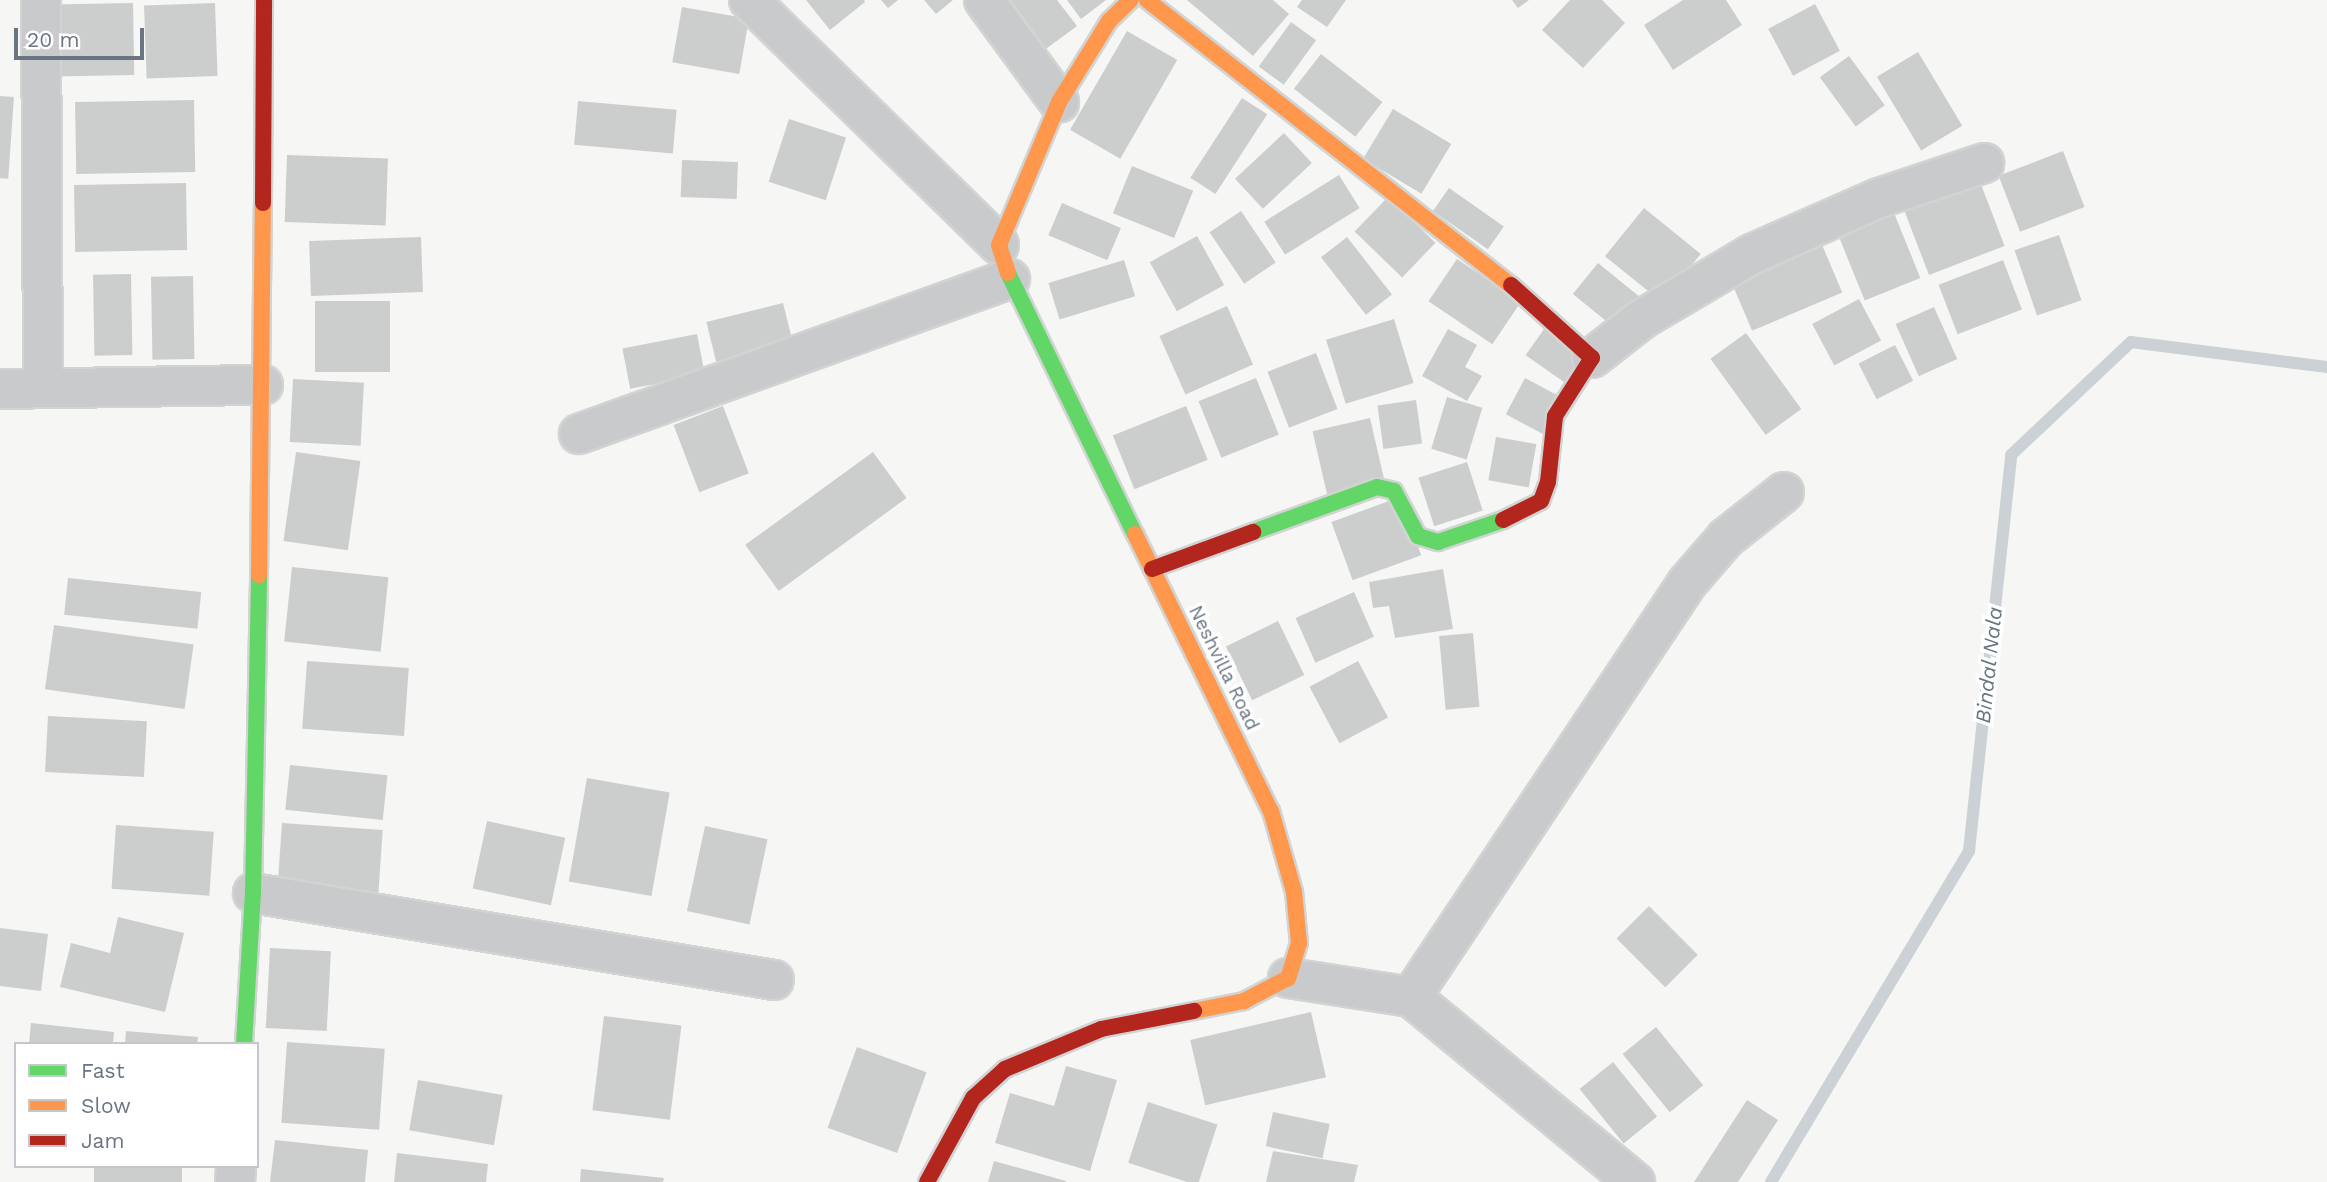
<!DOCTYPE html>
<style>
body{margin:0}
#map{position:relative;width:2327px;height:1182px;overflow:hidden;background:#f6f6f5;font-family:"Work Sans",sans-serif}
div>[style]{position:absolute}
.stream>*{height:12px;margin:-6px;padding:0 6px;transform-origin:6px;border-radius:6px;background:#cbd1d4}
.building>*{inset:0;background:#cccece;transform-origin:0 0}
.roads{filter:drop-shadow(2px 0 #d2d3d3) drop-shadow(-2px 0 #d2d3d3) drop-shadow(0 2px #d2d3d3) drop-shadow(0 -2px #d2d3d3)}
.street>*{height:38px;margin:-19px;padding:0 19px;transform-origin:19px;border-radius:19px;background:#c9cacb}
.fast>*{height:16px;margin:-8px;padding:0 8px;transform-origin:8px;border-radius:8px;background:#63d668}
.slow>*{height:16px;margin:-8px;padding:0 8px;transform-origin:8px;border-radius:8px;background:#ff974d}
.jam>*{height:16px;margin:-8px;padding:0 8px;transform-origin:8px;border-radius:8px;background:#b3261e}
span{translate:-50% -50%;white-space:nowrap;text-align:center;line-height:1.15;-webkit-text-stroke:7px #fff;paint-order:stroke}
.street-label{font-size:19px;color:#697582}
.water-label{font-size:21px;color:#65757e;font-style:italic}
.legend{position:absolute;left:14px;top:1042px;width:245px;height:126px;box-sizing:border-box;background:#fff;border:2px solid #c3c8cd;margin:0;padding:9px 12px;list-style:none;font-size:21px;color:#697582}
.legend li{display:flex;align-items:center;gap:14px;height:35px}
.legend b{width:35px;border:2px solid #c3c8cd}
.scale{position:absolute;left:14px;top:28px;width:130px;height:32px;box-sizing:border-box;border:4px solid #697582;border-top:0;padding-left:9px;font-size:21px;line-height:24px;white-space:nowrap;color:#697582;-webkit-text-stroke:5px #fff;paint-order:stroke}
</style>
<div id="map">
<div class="stream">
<div style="left:1771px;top:1182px;width:386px;rotate:-59.1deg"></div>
<div style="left:1969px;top:851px;width:398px;rotate:-83.9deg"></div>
<div style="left:2011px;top:455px;width:165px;rotate:-43.3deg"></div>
<div style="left:2131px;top:342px;width:198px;rotate:7.3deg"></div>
</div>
<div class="building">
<div style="clip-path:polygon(806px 0,864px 0,865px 2px,830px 30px)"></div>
<div style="clip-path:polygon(881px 0,898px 0,888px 8px)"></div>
<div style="clip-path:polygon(924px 0,953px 0,936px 14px)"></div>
<div style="clip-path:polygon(999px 0,1057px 0,1077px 26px,1035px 57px)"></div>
<div style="clip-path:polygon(1067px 0,1106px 0,1081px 19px)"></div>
<div style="clip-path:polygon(1187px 0,1273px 0,1289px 14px,1253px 56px)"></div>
<div style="clip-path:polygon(1302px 0,1346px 0,1327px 27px,1297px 7px)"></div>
<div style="clip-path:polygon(1512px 0,1529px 0,1518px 8px)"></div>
<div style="clip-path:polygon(1570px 0,1602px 0,1625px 23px,1583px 68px,1542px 30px)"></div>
<div style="clip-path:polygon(1683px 0,1726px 0,1742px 25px,1673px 70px,1644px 25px)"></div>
<div style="left:133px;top:3px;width:72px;height:80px;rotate:89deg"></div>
<div style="left:215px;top:3px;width:73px;height:71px;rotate:88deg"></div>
<div style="left:1815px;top:4px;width:53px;height:53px;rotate:62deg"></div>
<div style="left:682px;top:7px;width:68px;height:56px;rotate:10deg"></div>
<div style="left:1291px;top:22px;width:31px;height:55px;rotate:36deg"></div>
<div style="left:1127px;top:31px;width:58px;height:114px;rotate:30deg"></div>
<div style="left:1918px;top:52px;width:86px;height:48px;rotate:59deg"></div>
<div style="left:1321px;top:54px;width:78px;height:44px;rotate:38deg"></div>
<div style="left:1849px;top:56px;width:61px;height:36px;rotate:54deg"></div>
<div style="left:0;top:96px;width:14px;height:82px;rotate:4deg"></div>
<div style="left:1242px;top:98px;width:30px;height:95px;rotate:33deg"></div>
<div style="left:194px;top:100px;width:72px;height:119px;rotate:89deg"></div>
<div style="left:578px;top:101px;width:99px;height:44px;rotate:5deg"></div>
<div style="left:1393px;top:109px;width:68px;height:58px;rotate:31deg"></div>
<div style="left:789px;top:119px;width:60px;height:66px;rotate:18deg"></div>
<div style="left:1284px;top:133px;width:41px;height:67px;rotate:47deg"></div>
<div style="left:2063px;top:151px;width:60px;height:69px;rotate:69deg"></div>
<div style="left:287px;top:155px;width:101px;height:67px;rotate:2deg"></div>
<div style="left:682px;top:160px;width:56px;height:37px;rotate:2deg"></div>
<div style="left:1132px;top:166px;width:66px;height:51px;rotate:22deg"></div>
<div style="left:1977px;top:174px;width:77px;height:81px;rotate:69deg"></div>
<div style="left:1339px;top:175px;width:39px;height:88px;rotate:58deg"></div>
<div style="left:186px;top:183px;width:67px;height:112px;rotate:89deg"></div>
<div style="left:1449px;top:188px;width:67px;height:28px;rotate:35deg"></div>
<div style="left:1388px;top:197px;width:66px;height:48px;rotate:44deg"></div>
<div style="left:1062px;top:203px;width:64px;height:35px;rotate:23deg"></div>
<div style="left:1890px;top:203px;width:81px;height:60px;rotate:68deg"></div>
<div style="left:1644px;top:208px;width:73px;height:62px;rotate:39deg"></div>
<div style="left:1241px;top:211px;width:62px;height:38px;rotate:56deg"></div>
<div style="left:2059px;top:235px;width:69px;height:47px;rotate:71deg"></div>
<div style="left:1197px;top:236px;width:56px;height:54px;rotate:61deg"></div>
<div style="left:421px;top:237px;width:55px;height:112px;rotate:88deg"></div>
<div style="left:1347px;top:237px;width:73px;height:33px;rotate:52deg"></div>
<div style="left:1820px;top:240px;width:57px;height:98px;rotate:67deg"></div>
<div style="left:1457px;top:259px;width:77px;height:51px;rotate:34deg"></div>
<div style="left:1124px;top:260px;width:38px;height:79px;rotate:73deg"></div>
<div style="left:2003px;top:260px;width:53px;height:69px;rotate:69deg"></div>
<div style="left:1598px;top:263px;width:71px;height:40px;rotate:39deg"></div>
<div style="left:131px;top:274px;width:81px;height:38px;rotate:89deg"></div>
<div style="left:193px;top:276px;width:83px;height:42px;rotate:89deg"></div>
<div style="left:1859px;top:299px;width:47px;height:53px;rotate:62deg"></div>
<div style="left:390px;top:301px;width:71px;height:75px;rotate:90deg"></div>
<div style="left:783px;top:303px;width:50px;height:79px;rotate:76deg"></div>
<div style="left:1227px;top:306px;width:64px;height:74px;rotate:66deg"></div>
<div style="left:1934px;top:307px;width:57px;height:42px;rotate:66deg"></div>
<div style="left:1394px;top:319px;width:67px;height:71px;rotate:73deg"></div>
<div style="clip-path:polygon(1448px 329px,1477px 345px,1465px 367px,1482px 376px,1467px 401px,1422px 376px)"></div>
<div style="left:1544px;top:329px;width:55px;height:32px;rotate:35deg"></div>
<div style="left:1746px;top:333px;width:94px;height:44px;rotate:54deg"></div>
<div style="left:697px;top:334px;width:41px;height:76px;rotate:79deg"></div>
<div style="left:1895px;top:345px;width:40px;height:41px;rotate:63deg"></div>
<div style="left:1316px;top:353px;width:60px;height:52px;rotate:69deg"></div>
<div style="left:1256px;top:378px;width:61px;height:62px;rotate:68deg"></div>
<div style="left:1525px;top:378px;width:47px;height:41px;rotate:28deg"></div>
<div style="left:293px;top:379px;width:71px;height:63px;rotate:3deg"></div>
<div style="left:1447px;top:397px;width:37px;height:54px;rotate:17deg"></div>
<div style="left:1416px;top:400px;width:44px;height:39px;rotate:82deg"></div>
<div style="left:723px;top:406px;width:72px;height:53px;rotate:69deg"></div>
<div style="left:1186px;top:406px;width:58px;height:79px;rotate:68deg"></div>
<div style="left:1370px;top:418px;width:65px;height:59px;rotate:77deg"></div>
<div style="left:1496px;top:437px;width:41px;height:44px;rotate:10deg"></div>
<div style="left:296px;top:452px;width:65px;height:90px;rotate:8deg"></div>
<div style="left:873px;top:452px;width:57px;height:158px;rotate:54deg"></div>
<div style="left:1467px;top:462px;width:51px;height:51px;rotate:72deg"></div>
<div style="left:1400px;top:497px;width:62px;height:73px;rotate:70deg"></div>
<div style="left:292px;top:567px;width:97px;height:75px;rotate:6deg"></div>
<div style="clip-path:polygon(1443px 569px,1453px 629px,1395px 638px,1389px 606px,1373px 608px,1369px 582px)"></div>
<div style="left:68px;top:578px;width:134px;height:37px;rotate:6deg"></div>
<div style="left:1354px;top:592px;width:49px;height:64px;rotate:66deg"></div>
<div style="left:1278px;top:621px;width:60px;height:58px;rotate:64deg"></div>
<div style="left:54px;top:625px;width:141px;height:65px;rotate:8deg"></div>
<div style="left:1473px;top:633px;width:74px;height:34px;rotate:85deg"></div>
<div style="left:307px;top:661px;width:102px;height:68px;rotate:4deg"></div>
<div style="left:1358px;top:661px;width:64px;height:55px;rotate:62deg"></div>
<div style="left:48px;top:716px;width:99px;height:56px;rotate:3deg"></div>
<div style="left:290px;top:765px;width:98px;height:45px;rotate:6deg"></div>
<div style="left:587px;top:778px;width:84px;height:105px;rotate:10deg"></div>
<div style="left:487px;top:821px;width:80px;height:69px;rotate:12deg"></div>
<div style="left:282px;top:823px;width:101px;height:67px;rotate:4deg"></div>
<div style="left:116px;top:825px;width:98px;height:64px;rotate:4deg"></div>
<div style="left:705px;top:826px;width:64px;height:87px;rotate:12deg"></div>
<div style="left:1649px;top:906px;width:69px;height:46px;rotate:45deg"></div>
<div style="clip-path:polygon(118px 917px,184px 933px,165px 1012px,60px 987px,71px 943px,110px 953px)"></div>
<div style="clip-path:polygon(0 928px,48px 934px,41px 991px,0 986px)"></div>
<div style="left:270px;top:948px;width:61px;height:80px;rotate:3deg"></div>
<div style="left:1311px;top:1012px;width:67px;height:124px;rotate:77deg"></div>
<div style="left:604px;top:1016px;width:78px;height:95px;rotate:7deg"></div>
<div style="clip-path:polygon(31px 1023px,114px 1032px,113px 1044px,29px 1044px)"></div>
<div style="left:1656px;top:1027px;width:75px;height:43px;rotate:51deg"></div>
<div style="clip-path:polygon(126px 1031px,198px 1037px,197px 1044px,125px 1044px)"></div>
<div style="left:287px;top:1042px;width:98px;height:81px;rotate:4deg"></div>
<div style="left:857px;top:1047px;width:74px;height:86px;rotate:20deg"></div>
<div style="left:1613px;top:1062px;width:70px;height:43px;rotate:51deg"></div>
<div style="clip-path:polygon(1066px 1066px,1117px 1080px,1090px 1171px,995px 1143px,1010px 1093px,1054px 1106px)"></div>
<div style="left:418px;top:1080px;width:86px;height:51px;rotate:10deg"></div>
<div style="clip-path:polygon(1747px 1100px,1778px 1120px,1738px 1182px,1694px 1182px)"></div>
<div style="left:1148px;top:1102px;width:73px;height:64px;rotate:18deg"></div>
<div style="left:1273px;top:1112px;width:58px;height:35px;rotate:12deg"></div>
<div style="clip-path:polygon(275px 1140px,368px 1150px,365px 1182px,270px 1182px)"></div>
<div style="clip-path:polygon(1273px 1151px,1358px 1165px,1354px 1182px,1266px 1182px)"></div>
<div style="clip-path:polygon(397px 1153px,488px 1164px,486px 1182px,394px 1182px)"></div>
<div style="clip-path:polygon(994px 1161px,1066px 1181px,1066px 1182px,988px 1182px)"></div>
<div style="left:94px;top:1166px;width:88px;height:16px"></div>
<div style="clip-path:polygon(581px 1169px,664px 1178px,663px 1182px,580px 1182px)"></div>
</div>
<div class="roads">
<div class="street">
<div style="left:41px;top:0;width:388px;rotate:89.7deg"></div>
<div style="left:749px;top:0;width:350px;rotate:44.4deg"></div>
<div style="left:984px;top:0;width:127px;rotate:53.7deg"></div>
<div style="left:1592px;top:358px;width:63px;rotate:-38deg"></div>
<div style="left:1642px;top:319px;width:128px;rotate:-30.6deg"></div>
<div style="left:1752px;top:254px;width:139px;rotate:-23.8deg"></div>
<div style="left:1879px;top:198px;width:111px;rotate:-18.4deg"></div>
<div style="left:0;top:389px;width:263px;rotate:-0.9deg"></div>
<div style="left:579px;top:434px;width:458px;rotate:-19.8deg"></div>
<div style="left:253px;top:893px;width:528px;rotate:9.48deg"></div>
<div style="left:1288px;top:978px;width:124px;rotate:8.8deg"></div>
<div style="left:1411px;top:997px;width:291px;rotate:39.6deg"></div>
<div style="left:1411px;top:997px;width:498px;rotate:-56.3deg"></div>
<div style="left:1687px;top:583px;width:60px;rotate:-49.1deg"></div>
<div style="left:1726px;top:538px;width:74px;rotate:-38.4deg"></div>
<div style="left:235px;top:1182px;width:16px;rotate:-86deg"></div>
</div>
<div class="fast">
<div style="left:1008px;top:273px;width:290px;rotate:64.1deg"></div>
<div style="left:1253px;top:532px;width:132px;rotate:-19.9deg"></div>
<div style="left:1377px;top:487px;width:17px;rotate:13deg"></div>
<div style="left:1394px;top:491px;width:51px;rotate:61.9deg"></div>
<div style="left:1418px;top:536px;width:21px;rotate:17deg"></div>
<div style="left:1438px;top:542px;width:69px;rotate:-18.7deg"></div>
<div style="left:244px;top:1044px;width:151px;rotate:-86.6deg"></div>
<div style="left:253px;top:893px;width:318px;rotate:-88.9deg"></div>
</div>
<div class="slow">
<div style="left:1147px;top:0;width:462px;rotate:38.1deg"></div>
<div style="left:1008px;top:273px;width:29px;rotate:-108deg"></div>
<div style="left:999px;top:245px;width:155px;rotate:-67.2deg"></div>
<div style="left:1059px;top:102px;width:95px;rotate:-58.3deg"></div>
<div style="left:1109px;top:21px;width:30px;rotate:-44deg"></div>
<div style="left:1135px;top:534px;width:309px;rotate:63.9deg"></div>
<div style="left:1271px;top:811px;width:84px;rotate:74.1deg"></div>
<div style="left:1294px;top:892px;width:51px;rotate:84.4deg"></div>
<div style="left:1299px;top:943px;width:37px;rotate:107deg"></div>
<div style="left:1288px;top:978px;width:50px;rotate:152.4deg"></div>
<div style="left:1244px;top:1001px;width:51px;rotate:168.7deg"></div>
<div style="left:259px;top:575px;width:372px;rotate:-89.4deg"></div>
</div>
<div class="jam">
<div style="left:263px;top:203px;width:203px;rotate:-89.7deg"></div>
<div style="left:1503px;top:520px;width:42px;rotate:-26.6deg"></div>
<div style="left:1541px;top:501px;width:20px;rotate:-70deg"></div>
<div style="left:1548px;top:482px;width:66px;rotate:-83.9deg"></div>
<div style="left:1555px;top:416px;width:69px;rotate:-57.5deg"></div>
<div style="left:1592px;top:358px;width:109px;rotate:-138deg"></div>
<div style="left:1152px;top:569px;width:108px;rotate:-20.1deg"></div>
<div style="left:927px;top:1182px;width:96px;rotate:-61.3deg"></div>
<div style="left:973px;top:1098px;width:43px;rotate:-42.2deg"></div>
<div style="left:1005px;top:1069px;width:104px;rotate:-22.6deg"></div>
<div style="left:1101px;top:1029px;width:95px;rotate:-11deg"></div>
</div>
</div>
<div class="street-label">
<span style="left:1224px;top:668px;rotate:64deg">Neshvilla Road</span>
</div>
<div class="water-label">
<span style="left:1989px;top:665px;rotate:-84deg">Bindal Nala</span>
</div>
<ul class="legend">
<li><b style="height:9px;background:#63d668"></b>Fast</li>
<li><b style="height:9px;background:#ff974d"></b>Slow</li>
<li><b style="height:9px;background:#b3261e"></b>Jam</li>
</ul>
<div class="scale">20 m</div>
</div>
